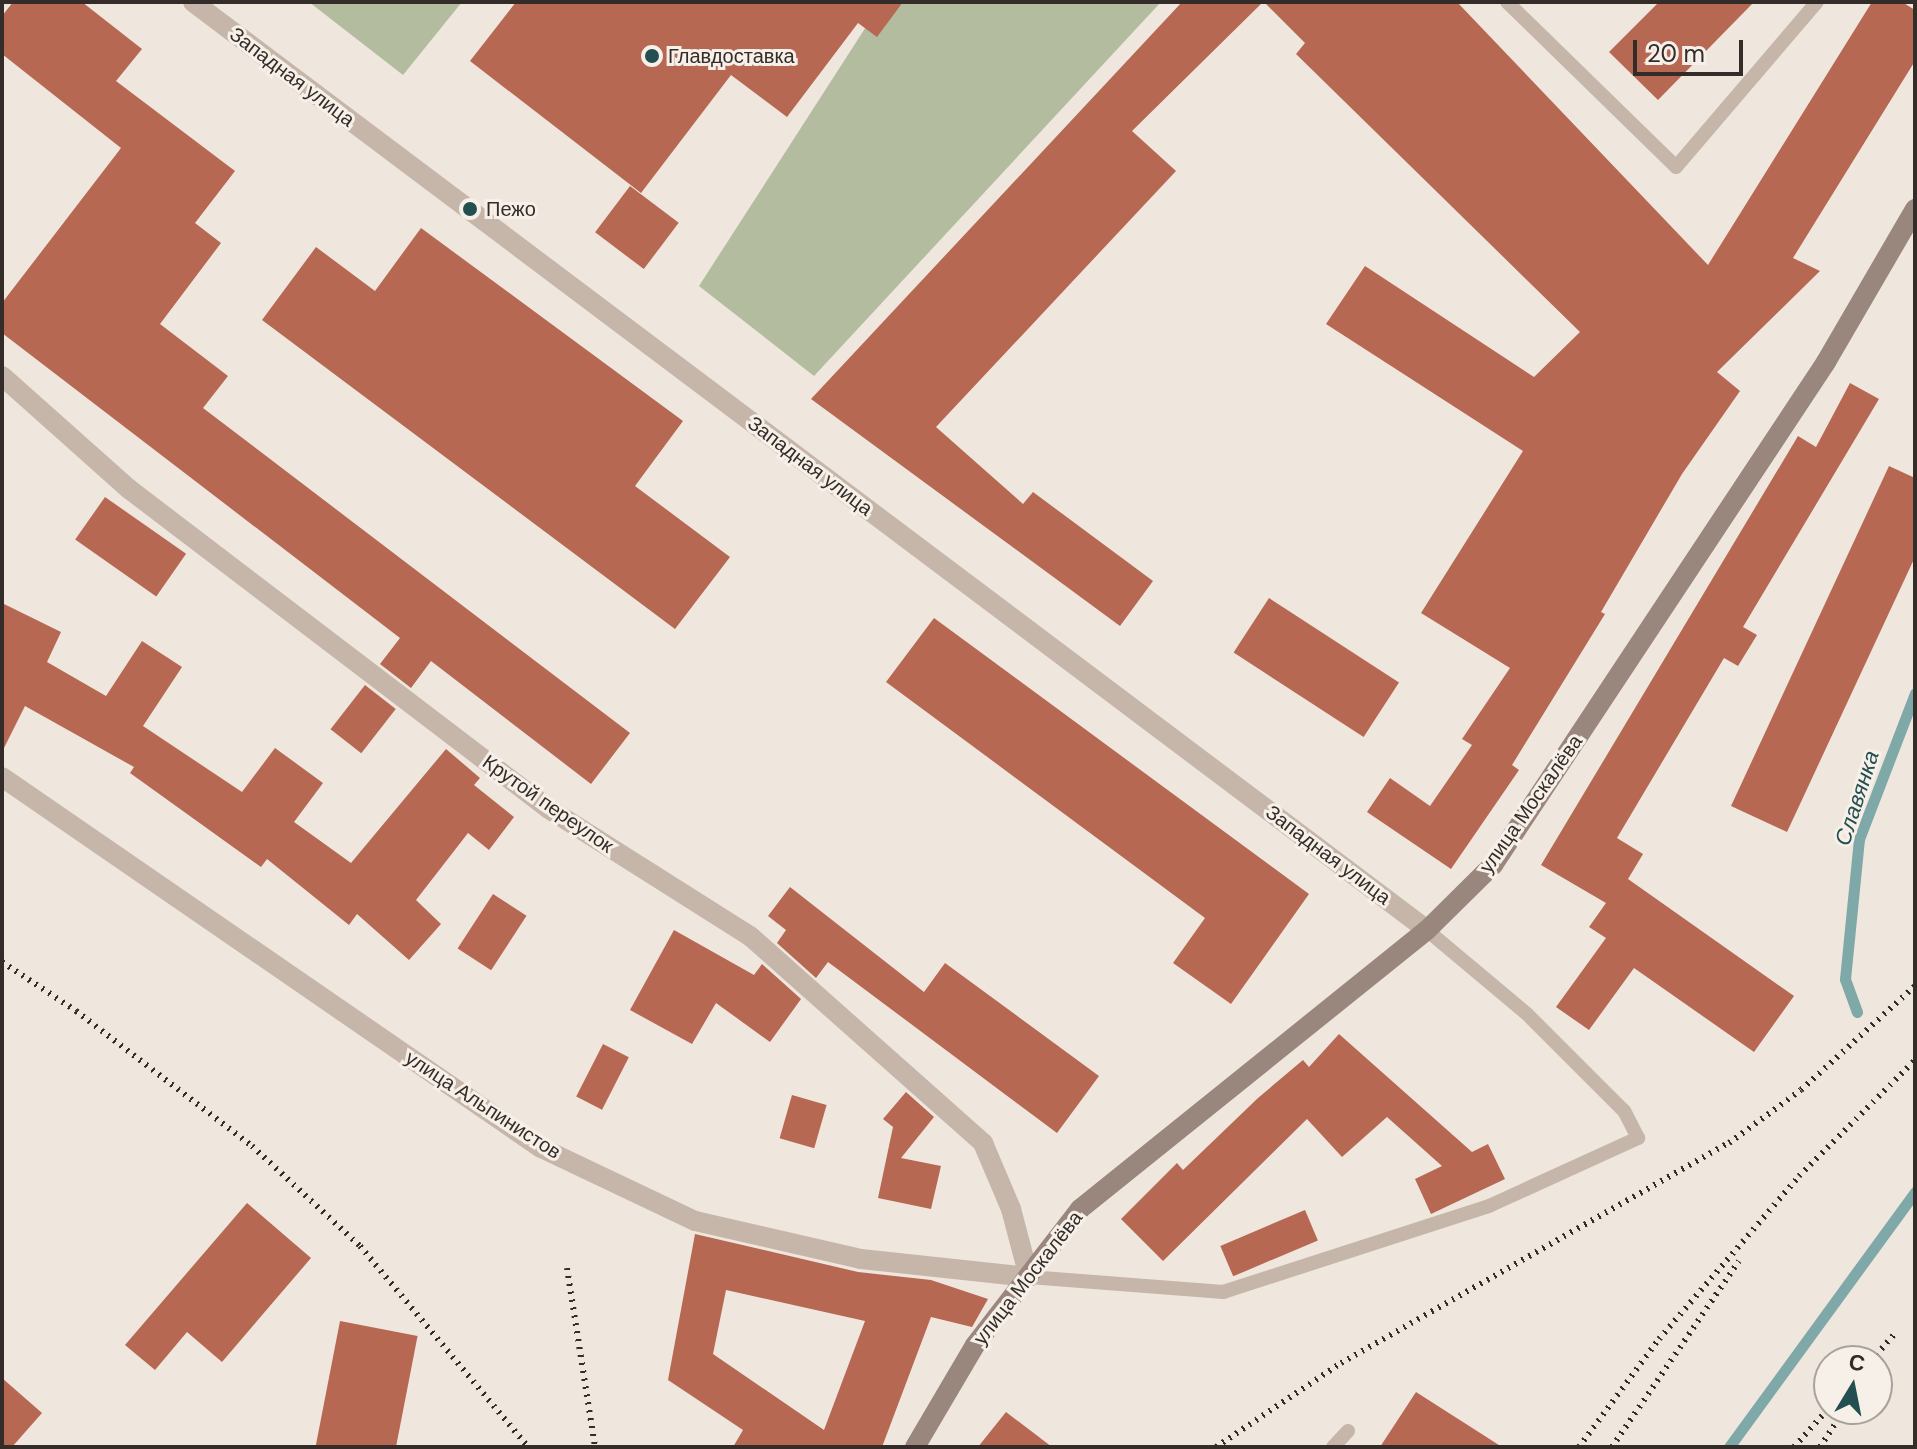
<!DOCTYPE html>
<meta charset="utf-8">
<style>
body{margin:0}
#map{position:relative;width:1917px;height:1449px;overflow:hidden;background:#efe6dd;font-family:"DM Sans",sans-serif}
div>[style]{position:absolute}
.green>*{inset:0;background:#b3bc9f}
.stream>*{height:11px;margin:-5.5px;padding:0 5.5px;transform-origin:5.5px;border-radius:5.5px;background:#7fa8a9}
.building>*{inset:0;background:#b76853;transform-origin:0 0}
.lane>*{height:14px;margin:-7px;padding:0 7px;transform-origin:7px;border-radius:7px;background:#c6b6aa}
.street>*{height:20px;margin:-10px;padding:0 10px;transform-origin:10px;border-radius:10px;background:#c6b6aa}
.secondary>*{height:20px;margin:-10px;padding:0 10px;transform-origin:10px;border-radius:10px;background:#99867c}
.rail>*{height:6px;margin-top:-3px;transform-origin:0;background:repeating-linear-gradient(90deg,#342c29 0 2px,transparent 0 8px)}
.dots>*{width:22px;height:22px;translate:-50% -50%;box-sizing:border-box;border:4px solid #f7f0e9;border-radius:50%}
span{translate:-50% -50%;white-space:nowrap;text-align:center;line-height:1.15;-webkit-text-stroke:6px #f7f0e9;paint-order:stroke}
.poi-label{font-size:20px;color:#342c29}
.left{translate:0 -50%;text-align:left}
.street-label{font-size:20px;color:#342c29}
.water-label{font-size:22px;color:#234f51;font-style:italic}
.frame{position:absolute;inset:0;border:4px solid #342c29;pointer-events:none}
.north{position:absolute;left:1813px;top:1345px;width:80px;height:80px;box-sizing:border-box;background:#f7f0e9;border:2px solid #a9a29c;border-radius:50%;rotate:10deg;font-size:22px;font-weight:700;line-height:32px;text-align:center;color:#342c29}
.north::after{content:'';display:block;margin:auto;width:28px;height:36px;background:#234f51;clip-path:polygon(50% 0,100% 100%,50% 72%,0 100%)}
.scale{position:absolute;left:1633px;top:40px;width:110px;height:36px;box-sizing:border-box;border:4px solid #342c29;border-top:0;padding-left:10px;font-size:24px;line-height:28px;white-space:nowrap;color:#342c29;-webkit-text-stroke:6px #f7f0e9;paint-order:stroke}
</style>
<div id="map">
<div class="green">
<div style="clip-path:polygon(309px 2px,462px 2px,403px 75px)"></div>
<div style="clip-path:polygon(882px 2px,1161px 2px,814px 376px,699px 286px)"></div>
</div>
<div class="stream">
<div style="left:1857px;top:1012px;width:35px;rotate:-110deg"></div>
<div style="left:1845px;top:979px;width:141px;rotate:-84.3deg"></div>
<div style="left:1859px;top:839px;width:156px;rotate:-69deg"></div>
<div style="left:1729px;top:1447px;width:316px;rotate:-53.9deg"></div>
</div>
<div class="building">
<div style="clip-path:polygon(13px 2px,82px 2px,142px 49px,116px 81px,235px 171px,195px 223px,221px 243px,160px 324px,228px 376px,203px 408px,630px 733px,591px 784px,431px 661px,411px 688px,380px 664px,400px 638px,2px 333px,2px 303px,121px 148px,2px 54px,2px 16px)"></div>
<div style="clip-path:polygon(516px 2px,903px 2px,877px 37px,858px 23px,787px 117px,731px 75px,641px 193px,470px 61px)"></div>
<div style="clip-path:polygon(1182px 2px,1263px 2px,1132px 131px,1176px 171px,936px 427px,1023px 504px,1033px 492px,1153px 581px,1120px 626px,811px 399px)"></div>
<div style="clip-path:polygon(1264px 2px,1457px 2px,1708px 265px,1872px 2px,1902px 2px,1915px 10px,1915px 61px,1793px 258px,1820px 271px,1717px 372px,1740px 391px,1682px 474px,1601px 612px,1605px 614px,1512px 765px,1519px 770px,1451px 869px,1367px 812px,1390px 778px,1430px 806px,1472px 745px,1462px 739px,1510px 668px,1421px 613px,1523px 451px,1326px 324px,1365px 266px,1534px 377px,1580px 332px,1296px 54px,1305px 43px)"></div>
<div style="clip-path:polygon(1659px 2px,1754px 2px,1658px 100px,1609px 52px)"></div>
<div style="left:630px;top:186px;width:61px;height:58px;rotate:37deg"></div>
<div style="clip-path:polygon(421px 228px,683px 421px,635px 486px,730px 557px,675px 629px,262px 320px,316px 247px,375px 291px)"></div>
<div style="clip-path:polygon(1850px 383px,1879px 399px,1743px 627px,1757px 635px,1738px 666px,1724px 658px,1617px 838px,1643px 854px,1628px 879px,1794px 996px,1754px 1052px,1634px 968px,1589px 1030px,1556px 1007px,1606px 938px,1589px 927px,1606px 903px,1541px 865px,1798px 436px,1816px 447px)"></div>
<div style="clip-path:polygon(1889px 466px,1915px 478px,1915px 557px,1787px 832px,1731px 806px)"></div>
<div style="left:105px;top:497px;width:99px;height:52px;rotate:35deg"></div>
<div style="left:1269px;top:598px;width:155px;height:65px;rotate:33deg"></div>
<div style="clip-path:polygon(2px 603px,61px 632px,47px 662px,106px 696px,142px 641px,182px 667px,143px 726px,242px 792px,275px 748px,323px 783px,294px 822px,351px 863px,446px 749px,480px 778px,474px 785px,514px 817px,489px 850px,468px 833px,416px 900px,441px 924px,409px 960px,357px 914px,349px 925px,267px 859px,261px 867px,130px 773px,134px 767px,25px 706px,2px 752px)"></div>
<div style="clip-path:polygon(934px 618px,1309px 894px,1231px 1004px,1173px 963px,1205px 918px,886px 682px)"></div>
<div style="left:365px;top:685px;width:39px;height:56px;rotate:38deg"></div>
<div style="clip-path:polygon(790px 887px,924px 992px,945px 963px,1099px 1076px,1057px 1133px,828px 962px,816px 978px,777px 943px,786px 930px,768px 916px)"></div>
<div style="left:493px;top:894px;width:40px;height:65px;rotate:33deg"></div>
<div style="clip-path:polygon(674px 930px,754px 975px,762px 964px,801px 999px,770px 1042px,716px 1003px,692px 1044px,630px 1010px)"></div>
<div style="clip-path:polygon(1339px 1034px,1472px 1152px,1488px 1144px,1505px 1179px,1431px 1214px,1415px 1179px,1442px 1166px,1387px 1117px,1342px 1157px,1307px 1119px,1163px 1261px,1121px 1219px,1177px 1163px,1183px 1170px,1258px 1098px,1303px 1060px,1309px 1067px)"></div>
<div style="left:603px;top:1044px;width:29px;height:59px;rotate:27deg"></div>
<div style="clip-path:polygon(906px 1092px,934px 1117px,901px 1158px,941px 1166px,931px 1209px,878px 1198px,893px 1127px,883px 1119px)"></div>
<div style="left:792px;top:1095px;width:36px;height:45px;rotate:16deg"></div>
<div style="clip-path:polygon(247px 1203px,311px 1258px,222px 1362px,187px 1332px,155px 1370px,125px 1345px)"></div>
<div style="left:1305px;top:1210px;width:33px;height:92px;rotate:67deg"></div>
<div style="clip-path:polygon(evenodd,695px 1234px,858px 1272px,931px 1280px,988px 1299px,972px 1327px,931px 1317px,882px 1447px,733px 1447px,743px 1430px,668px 1380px,695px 1234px,726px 1290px,865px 1321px,824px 1430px,713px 1354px,726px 1290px)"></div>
<div style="left:340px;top:1321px;width:79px;height:128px;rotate:11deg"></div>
<div style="clip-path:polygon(2px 1378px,42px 1413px,12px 1447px,2px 1447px)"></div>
<div style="clip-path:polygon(1416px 1392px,1502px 1447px,1380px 1447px)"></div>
<div style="clip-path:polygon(1006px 1412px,1052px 1447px,978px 1447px)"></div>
</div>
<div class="lane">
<div style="left:1507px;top:2px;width:236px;rotate:44.3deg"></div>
<div style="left:1676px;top:167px;width:217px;rotate:-49.5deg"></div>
<div style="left:1029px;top:1277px;width:195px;rotate:4.4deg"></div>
<div style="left:1223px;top:1292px;width:280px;rotate:-17.9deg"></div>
<div style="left:1489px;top:1206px;width:164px;rotate:-24.5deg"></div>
<div style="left:1638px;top:1138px;width:30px;rotate:-117deg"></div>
<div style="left:1624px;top:1111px;width:137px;rotate:-135deg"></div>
<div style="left:1527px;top:1014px;width:131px;rotate:-140deg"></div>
<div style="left:1333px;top:1447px;width:22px;rotate:-47deg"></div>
</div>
<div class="street">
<div style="left:193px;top:2px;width:1544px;rotate:36.94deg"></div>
<div style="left:2px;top:376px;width:170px;rotate:41.7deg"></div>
<div style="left:129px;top:489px;width:528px;rotate:37.3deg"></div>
<div style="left:549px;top:809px;width:238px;rotate:32.3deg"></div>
<div style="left:750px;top:936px;width:312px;rotate:41.6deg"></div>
<div style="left:983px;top:1143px;width:72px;rotate:67deg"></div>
<div style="left:1011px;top:1209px;width:70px;rotate:75.2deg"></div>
<div style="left:1029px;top:1277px;width:169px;rotate:-173.9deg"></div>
<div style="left:861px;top:1259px;width:170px;rotate:-167.1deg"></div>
<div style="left:695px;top:1221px;width:170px;rotate:-154.6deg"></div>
<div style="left:541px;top:1148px;width:654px;rotate:-145.46deg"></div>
</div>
<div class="secondary">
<div style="left:915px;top:1447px;width:118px;rotate:-59.5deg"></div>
<div style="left:975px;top:1345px;width:172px;rotate:-52.3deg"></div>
<div style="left:1080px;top:1209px;width:445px;rotate:-38.8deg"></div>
<div style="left:1427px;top:930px;width:93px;rotate:-44.6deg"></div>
<div style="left:1493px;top:865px;width:603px;rotate:-56.49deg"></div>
<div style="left:1826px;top:362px;width:177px;rotate:-59.8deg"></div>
</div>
<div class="rail">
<div style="left:2px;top:962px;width:89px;rotate:33.5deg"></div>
<div style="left:76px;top:1011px;width:222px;rotate:37.5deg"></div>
<div style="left:252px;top:1146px;width:147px;rotate:42.8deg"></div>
<div style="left:360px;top:1246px;width:262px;rotate:50.1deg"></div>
<div style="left:567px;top:1268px;width:181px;rotate:81.1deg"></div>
<div style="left:1871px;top:1361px;width:37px;rotate:-49deg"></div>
<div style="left:1216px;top:1447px;width:151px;rotate:-33.9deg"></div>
<div style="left:1341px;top:1363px;width:446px;rotate:-29.6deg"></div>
<div style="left:1729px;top:1143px;width:89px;rotate:-36.4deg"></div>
<div style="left:1801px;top:1090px;width:154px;rotate:-42.4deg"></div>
<div style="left:1579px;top:1447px;width:134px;rotate:-53.5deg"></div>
<div style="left:1659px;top:1339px;width:215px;rotate:-49.3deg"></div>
<div style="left:1799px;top:1176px;width:164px;rotate:-45deg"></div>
<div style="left:1612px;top:1447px;width:225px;rotate:-55.7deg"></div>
<div style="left:1794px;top:1447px;width:52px;rotate:-48.1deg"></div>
<div style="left:1820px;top:1447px;width:45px;rotate:-56.7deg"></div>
</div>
<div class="dots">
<div style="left:652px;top:56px;background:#234f51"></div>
<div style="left:470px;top:209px;background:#234f51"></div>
</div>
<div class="poi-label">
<span class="left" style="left:668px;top:56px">Главдоставка</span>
<span class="left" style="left:486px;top:209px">Пежо</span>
</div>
<div class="street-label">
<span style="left:292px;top:77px;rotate:37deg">Западная улица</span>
<span style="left:810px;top:466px;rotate:37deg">Западная улица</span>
<span style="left:548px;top:804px;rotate:35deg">Крутой переулок</span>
<span style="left:1531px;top:804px;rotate:-55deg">улица Москалёва</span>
<span style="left:1328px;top:855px;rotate:37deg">Западная улица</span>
<span style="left:483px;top:1105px;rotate:33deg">улица Альпинистов</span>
<span style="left:1028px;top:1278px;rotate:-52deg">улица Москалёва</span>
</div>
<div class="water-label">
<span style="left:1857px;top:798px;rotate:-72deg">Славянка</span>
</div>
<div class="frame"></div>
<div class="north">С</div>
<div class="scale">20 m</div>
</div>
